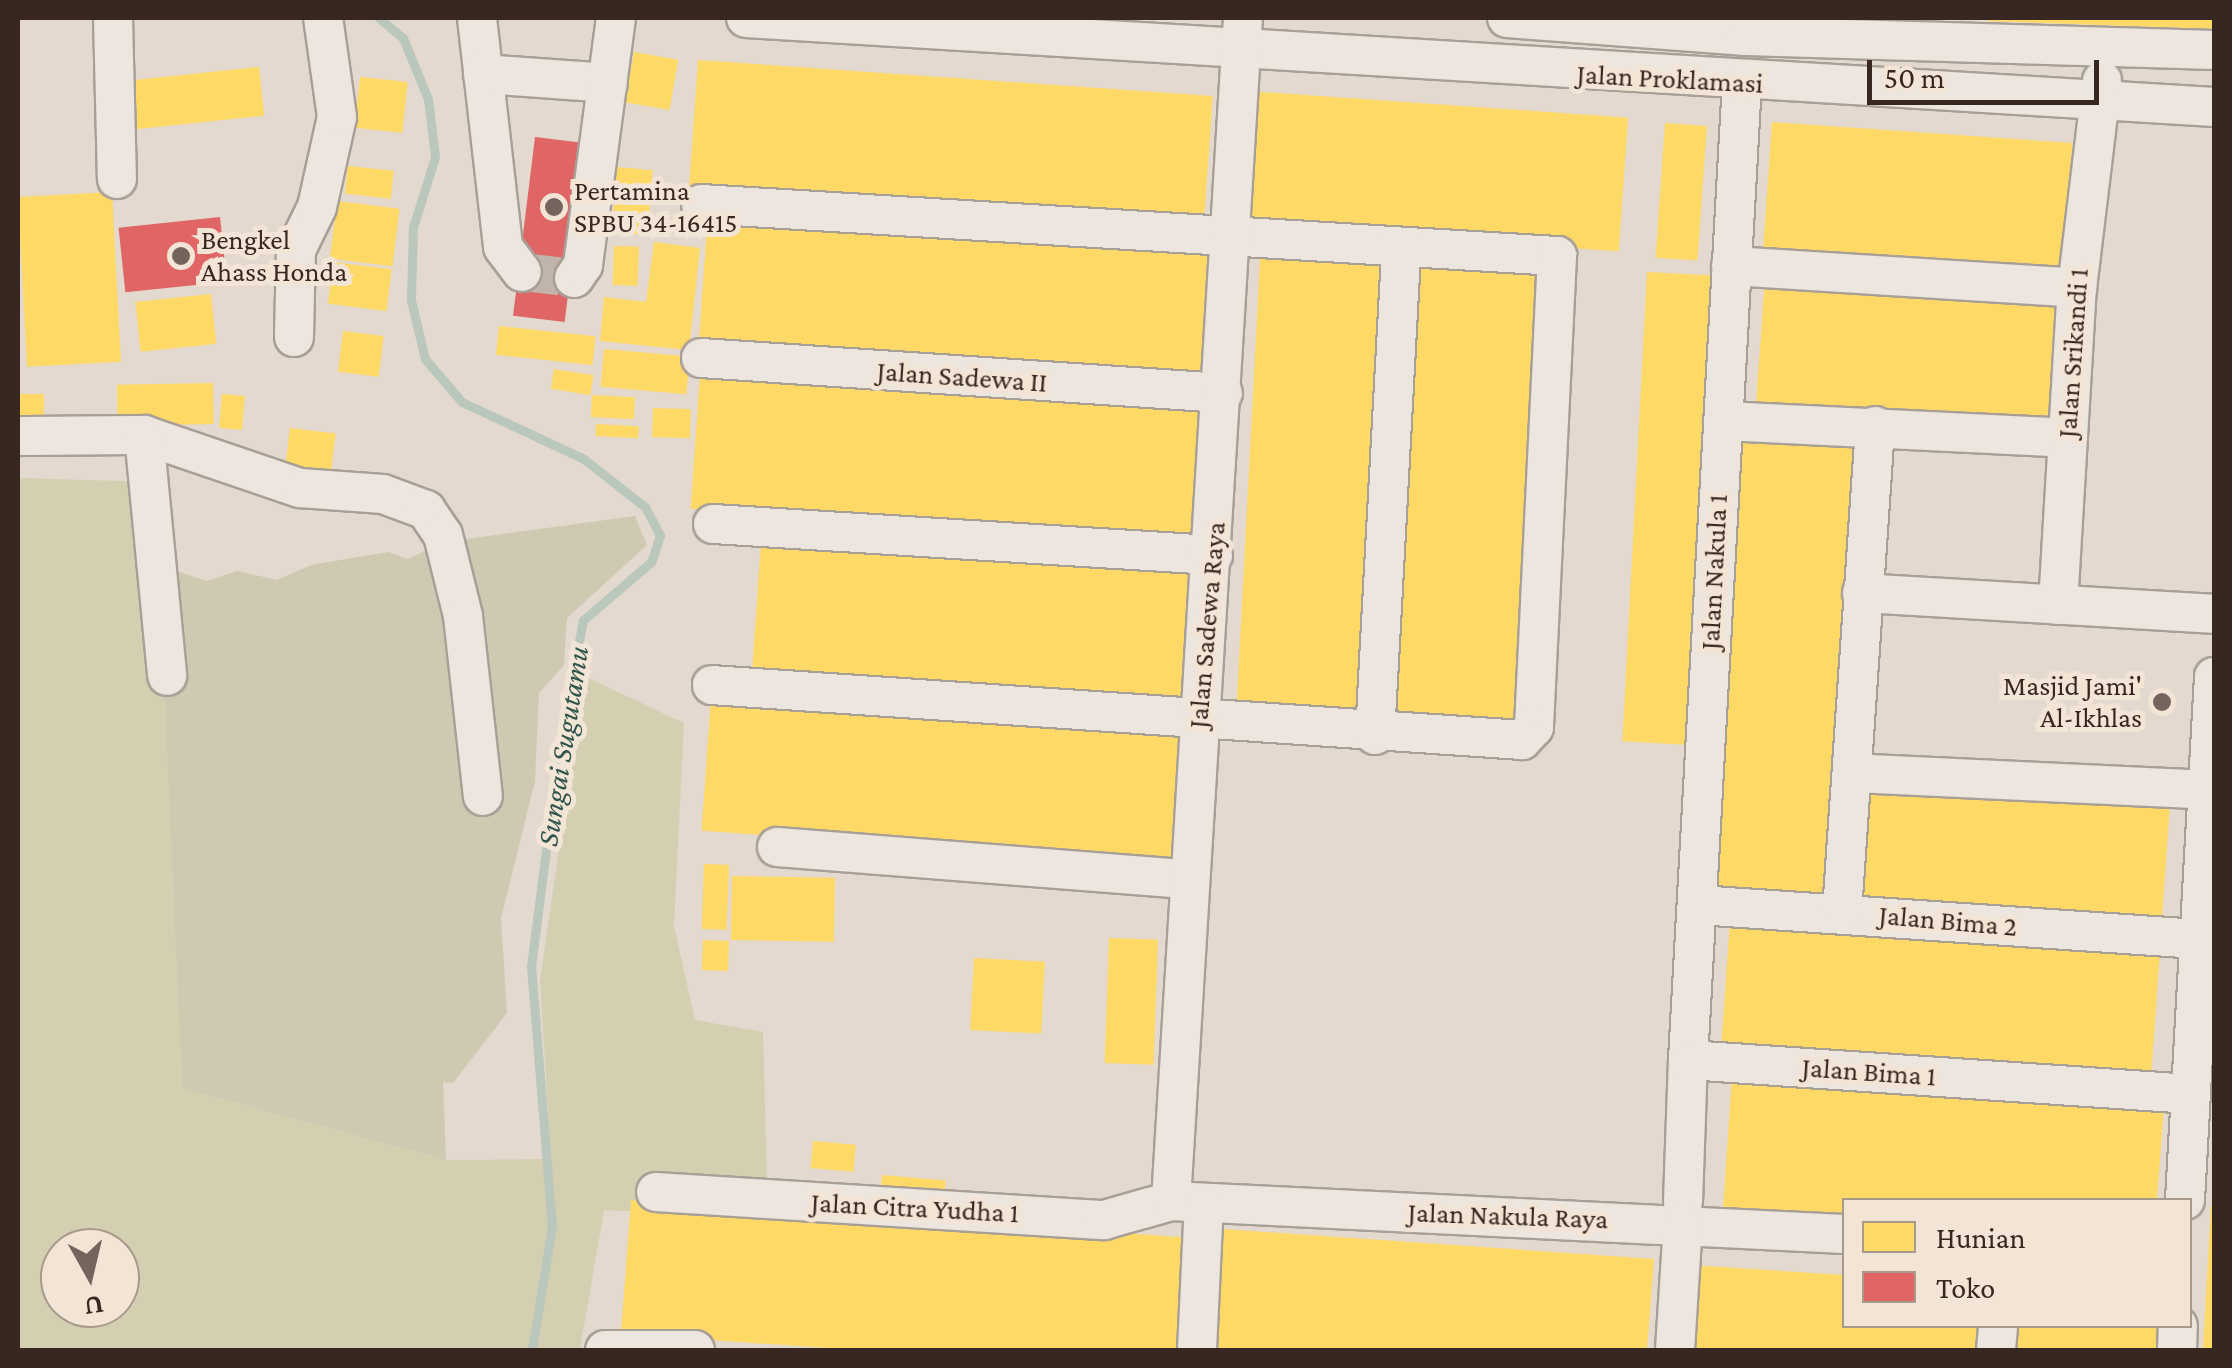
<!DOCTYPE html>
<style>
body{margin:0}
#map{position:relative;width:2232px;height:1368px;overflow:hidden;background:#e3d9ce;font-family:"Crimson Pro",serif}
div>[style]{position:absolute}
.green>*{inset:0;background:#d5cfb2}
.cemetery>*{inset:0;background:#cfc9b1}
.homes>*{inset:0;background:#ffd966;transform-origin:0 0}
.shops>*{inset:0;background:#e06666;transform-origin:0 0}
.stream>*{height:9px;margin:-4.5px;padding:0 4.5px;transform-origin:4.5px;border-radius:4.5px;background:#b9c7bc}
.minor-tunnel>*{height:38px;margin-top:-19px;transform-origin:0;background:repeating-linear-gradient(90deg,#c1b5ab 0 38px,transparent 0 57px)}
.roads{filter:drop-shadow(2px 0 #a89f97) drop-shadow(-2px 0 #a89f97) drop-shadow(0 2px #a89f97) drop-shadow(0 -2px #a89f97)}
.minor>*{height:38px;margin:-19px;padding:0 19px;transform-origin:19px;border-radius:19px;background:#ece6df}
.dots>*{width:28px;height:28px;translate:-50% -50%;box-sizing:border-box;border:5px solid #f3e5d5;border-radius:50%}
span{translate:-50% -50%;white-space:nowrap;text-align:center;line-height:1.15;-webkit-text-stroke:10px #f3e5d5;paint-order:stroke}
.street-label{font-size:28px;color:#372720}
.poi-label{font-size:28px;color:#372720}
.left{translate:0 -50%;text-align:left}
.right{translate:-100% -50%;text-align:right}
.water-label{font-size:30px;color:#30554d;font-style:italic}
.frame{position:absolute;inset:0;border:20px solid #372720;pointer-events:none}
.legend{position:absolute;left:1842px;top:1198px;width:350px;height:130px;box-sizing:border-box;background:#f3e5d5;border:2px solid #a8998d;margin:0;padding:12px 18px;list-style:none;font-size:30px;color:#372720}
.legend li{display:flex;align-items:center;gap:20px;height:50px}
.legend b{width:50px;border:2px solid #a8998d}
.north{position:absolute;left:40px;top:1228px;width:100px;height:100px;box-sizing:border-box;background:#f3e5d5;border:2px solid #a8998d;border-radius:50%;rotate:172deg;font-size:28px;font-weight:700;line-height:40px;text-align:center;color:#372720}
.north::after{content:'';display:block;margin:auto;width:35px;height:45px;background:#73655d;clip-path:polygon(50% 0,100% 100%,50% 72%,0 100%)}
.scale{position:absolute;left:1867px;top:60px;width:232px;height:45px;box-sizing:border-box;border:5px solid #372720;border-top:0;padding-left:12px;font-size:30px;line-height:35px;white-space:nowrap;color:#372720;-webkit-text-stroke:8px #f3e5d5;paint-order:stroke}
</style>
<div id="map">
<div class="green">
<div style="clip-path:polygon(evenodd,18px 478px,156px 482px,182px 1088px,446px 1160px,551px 1159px,540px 981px,584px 676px,684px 723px,674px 926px,695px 1020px,763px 1032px,768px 1218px,604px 1210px,580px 1350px,18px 1350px,18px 478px,60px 1248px,120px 1248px,120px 1308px,60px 1308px,60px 1248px)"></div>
</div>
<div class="cemetery">
<div style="clip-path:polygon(635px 516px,647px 545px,567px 618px,564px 665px,539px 693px,535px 781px,501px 918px,507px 1013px,453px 1083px,443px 1082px,446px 1160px,182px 1088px,160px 590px,176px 590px,176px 571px,207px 581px,237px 571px,277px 580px,311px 565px,388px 552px,408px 559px,444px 542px)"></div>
</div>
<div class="homes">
<div style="clip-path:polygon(1987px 18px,2214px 18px,2214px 29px,1987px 21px)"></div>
<div style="left:634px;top:52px;width:45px;height:51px;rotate:10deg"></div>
<div style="left:698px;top:60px;width:516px;height:133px;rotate:4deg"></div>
<div style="left:259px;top:67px;width:49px;height:137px;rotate:84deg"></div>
<div style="left:360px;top:77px;width:48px;height:51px;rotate:6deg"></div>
<div style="left:1247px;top:91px;width:382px;height:134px;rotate:4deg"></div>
<div style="left:1772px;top:122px;width:301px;height:134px;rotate:4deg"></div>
<div style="left:1665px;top:123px;width:42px;height:135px;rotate:4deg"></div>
<div style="left:348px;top:166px;width:46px;height:28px;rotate:6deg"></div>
<div style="left:617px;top:167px;width:36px;height:65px;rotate:5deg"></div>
<div style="left:112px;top:192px;width:170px;height:94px;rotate:87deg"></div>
<div style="left:337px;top:201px;width:63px;height:58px;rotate:7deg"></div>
<div style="left:708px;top:212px;width:516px;height:134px;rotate:4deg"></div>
<div style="left:1261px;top:241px;width:138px;height:471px;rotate:3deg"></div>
<div style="clip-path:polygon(654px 242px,700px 248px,689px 350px,600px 341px,604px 297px,646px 302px)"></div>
<div style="left:614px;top:246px;width:25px;height:39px;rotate:2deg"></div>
<div style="left:1416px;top:257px;width:138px;height:470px;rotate:3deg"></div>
<div style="left:333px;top:262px;width:59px;height:42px;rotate:7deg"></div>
<div style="left:1647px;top:272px;width:68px;height:470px;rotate:3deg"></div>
<div style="left:1765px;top:277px;width:305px;height:135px;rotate:4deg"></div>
<div style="left:211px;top:294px;width:50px;height:76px;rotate:84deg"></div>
<div style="left:499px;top:326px;width:97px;height:29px;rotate:6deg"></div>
<div style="left:343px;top:331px;width:41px;height:41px;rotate:7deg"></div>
<div style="left:604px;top:349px;width:86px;height:38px;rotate:5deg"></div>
<div style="left:554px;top:369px;width:40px;height:20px;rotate:9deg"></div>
<div style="left:700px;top:375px;width:516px;height:134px;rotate:4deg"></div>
<div style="left:213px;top:383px;width:41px;height:96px;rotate:89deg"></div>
<div style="left:18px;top:394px;width:26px;height:29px"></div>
<div style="left:222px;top:394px;width:23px;height:34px;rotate:5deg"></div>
<div style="left:592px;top:395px;width:43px;height:22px;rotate:3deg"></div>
<div style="left:653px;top:408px;width:38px;height:29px;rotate:2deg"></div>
<div style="left:596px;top:424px;width:43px;height:12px;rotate:3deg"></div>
<div style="left:290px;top:428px;width:46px;height:47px;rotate:7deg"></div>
<div style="left:1728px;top:430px;width:138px;height:470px;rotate:3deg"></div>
<div style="left:761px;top:543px;width:432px;height:134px;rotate:4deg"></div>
<div style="left:711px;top:697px;width:476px;height:134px;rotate:4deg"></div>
<div style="left:1867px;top:779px;width:304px;height:134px;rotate:4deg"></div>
<div style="left:704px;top:864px;width:25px;height:65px;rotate:2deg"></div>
<div style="left:732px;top:876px;width:103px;height:64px;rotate:1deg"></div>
<div style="left:1730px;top:921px;width:431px;height:135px;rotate:4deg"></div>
<div style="left:1109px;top:938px;width:49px;height:125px;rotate:2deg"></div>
<div style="left:703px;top:940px;width:26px;height:30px;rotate:2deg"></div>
<div style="left:974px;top:958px;width:71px;height:72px;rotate:3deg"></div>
<div style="clip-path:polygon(1732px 1076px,2164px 1106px,2157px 1200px,1845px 1200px,1844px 1219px,1723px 1210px)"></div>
<div style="left:813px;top:1141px;width:43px;height:27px;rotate:5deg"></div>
<div style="left:882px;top:1175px;width:64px;height:22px;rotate:5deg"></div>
<div style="clip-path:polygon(631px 1200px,1195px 1238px,1187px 1350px,857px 1350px,621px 1334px)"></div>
<div style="clip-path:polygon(2214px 1206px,2214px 1350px,2203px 1350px,2211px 1206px)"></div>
<div style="clip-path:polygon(1223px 1229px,1654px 1259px,1647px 1350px,1215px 1350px)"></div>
<div style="clip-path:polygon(1691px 1265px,1844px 1275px,1844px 1326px,1992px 1326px,1990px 1350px,1685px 1350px)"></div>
<div style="left:2018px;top:1326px;width:139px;height:24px"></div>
</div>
<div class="shops">
<div style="left:535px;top:137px;width:52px;height:180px;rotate:7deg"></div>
<div style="left:220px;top:217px;width:65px;height:102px;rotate:84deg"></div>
</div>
<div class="stream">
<div style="left:379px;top:18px;width:31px;rotate:40deg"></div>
<div style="left:403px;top:38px;width:66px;rotate:67.7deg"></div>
<div style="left:428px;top:99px;width:58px;rotate:83.1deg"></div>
<div style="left:435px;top:157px;width:73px;rotate:107.4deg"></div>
<div style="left:413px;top:227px;width:73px;rotate:91.6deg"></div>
<div style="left:411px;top:300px;width:61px;rotate:76.7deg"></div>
<div style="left:425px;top:359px;width:57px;rotate:49.3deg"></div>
<div style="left:462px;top:402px;width:135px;rotate:25deg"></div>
<div style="left:584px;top:459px;width:78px;rotate:38.2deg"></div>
<div style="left:645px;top:507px;width:32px;rotate:62deg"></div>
<div style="left:660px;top:535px;width:28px;rotate:108deg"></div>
<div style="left:651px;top:562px;width:89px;rotate:139.5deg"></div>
<div style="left:583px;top:620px;width:130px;rotate:100.6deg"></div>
<div style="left:559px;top:748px;width:220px;rotate:97.3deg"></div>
<div style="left:531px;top:966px;width:261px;rotate:85.4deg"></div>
<div style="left:552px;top:1226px;width:126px;rotate:99.2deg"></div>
</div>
<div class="minor-tunnel">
<div style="left:522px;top:272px;width:52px;rotate:6.6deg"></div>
</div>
<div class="roads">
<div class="minor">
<div style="left:113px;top:18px;width:161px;rotate:88.6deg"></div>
<div style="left:477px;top:18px;width:230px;rotate:83.5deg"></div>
<div style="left:503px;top:247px;width:31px;rotate:53deg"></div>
<div style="left:746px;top:18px;width:1471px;rotate:3.47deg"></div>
<div style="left:1507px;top:18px;width:240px;rotate:4.3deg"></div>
<div style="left:1746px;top:36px;width:468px;rotate:1.7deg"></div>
<div style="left:483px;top:74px;width:125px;rotate:4.1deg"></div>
<div style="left:701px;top:204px;width:858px;rotate:3.48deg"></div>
<div style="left:1557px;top:256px;width:472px;rotate:92.8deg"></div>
<div style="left:1534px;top:727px;width:18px;rotate:133deg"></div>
<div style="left:1522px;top:740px;width:812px;rotate:-176.12deg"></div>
<div style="left:1731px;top:266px;width:347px;rotate:3.6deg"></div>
<div style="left:574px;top:278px;width:16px;rotate:-55deg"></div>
<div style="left:583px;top:265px;width:249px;rotate:-82.4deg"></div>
<div style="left:294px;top:337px;width:87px;rotate:-88.7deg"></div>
<div style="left:296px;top:250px;width:48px;rotate:-64deg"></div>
<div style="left:317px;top:207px;width:92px;rotate:-77.5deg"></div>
<div style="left:337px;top:117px;width:100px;rotate:-98deg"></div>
<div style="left:701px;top:358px;width:523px;rotate:3.84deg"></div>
<div style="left:1723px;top:421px;width:345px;rotate:2.8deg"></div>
<div style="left:144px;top:435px;width:165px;rotate:18.8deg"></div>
<div style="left:300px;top:488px;width:83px;rotate:4.1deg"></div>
<div style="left:383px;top:494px;width:46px;rotate:20.4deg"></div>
<div style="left:426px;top:510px;width:30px;rotate:56deg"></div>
<div style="left:443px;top:535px;width:83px;rotate:76.1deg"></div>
<div style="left:463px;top:616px;width:181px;rotate:83.7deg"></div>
<div style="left:18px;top:436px;width:126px;rotate:-0.5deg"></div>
<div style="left:144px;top:435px;width:242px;rotate:84.5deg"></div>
<div style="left:713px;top:524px;width:501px;rotate:3.55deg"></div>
<div style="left:1862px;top:593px;width:353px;rotate:3.4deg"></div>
<div style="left:2058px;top:605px;width:318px;rotate:-86.6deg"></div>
<div style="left:2077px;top:288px;width:209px;rotate:-83.1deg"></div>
<div style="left:1375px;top:735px;width:487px;rotate:-86.9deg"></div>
<div style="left:1852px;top:773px;width:355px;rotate:2.7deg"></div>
<div style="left:777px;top:847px;width:410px;rotate:4.5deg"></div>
<div style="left:1698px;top:905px;width:501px;rotate:3.89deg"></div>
<div style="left:1842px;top:912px;width:487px;rotate:-86.1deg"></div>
<div style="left:1688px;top:1060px;width:978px;rotate:-86.84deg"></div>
<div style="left:656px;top:1192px;width:449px;rotate:3.6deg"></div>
<div style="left:1104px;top:1220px;width:70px;rotate:-15.8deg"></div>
<div style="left:1171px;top:1201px;width:674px;rotate:2.81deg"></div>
<div style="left:2185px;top:1200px;width:524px;rotate:-86.83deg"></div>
<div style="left:1171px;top:1201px;width:1185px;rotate:-86.52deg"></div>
<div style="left:1683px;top:1202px;width:142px;rotate:-88deg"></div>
<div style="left:1688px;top:1060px;width:504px;rotate:3.87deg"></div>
<div style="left:605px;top:1350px;width:90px"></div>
<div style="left:1197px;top:1350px;width:147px;rotate:-87.3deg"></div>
<div style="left:1675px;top:1350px;width:127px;rotate:-86.4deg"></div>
<div style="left:1996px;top:1350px;width:24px;rotate:-85deg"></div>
<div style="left:2177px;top:1350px;width:24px;rotate:-88deg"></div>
</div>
</div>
<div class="dots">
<div style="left:554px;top:207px;background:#73655d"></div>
<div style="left:181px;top:256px;background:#73655d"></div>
<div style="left:2162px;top:702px;background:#73655d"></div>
</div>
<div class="street-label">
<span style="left:1670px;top:79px;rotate:3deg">Jalan Proklamasi</span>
<span style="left:2073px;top:353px;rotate:-86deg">Jalan Srikandi 1</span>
<span style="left:962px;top:377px;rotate:4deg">Jalan Sadewa II</span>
<span style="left:1714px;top:572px;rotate:-87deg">Jalan Nakula 1</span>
<span style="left:1207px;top:625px;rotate:-85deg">Jalan Sadewa Raya</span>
<span style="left:1948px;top:921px;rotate:5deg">Jalan Bima 2</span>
<span style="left:1869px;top:1072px;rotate:4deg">Jalan Bima 1</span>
<span style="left:915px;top:1208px;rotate:3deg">Jalan Citra Yudha 1</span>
<span style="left:1508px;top:1216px;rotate:2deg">Jalan Nakula Raya</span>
</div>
<div class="poi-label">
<span class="left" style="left:574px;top:207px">Pertamina<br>SPBU 34-16415</span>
<span class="left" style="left:201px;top:256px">Bengkel<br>Ahass Honda</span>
<span class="right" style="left:2142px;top:702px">Masjid Jami'<br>Al-Ikhlas</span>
</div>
<div class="water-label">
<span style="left:563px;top:746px;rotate:-81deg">Sungai Sugutamu</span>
</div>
<div class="frame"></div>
<ul class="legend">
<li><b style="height:28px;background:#ffd966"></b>Hunian</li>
<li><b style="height:28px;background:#e06666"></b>Toko</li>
</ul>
<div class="north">U</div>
<div class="scale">50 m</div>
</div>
